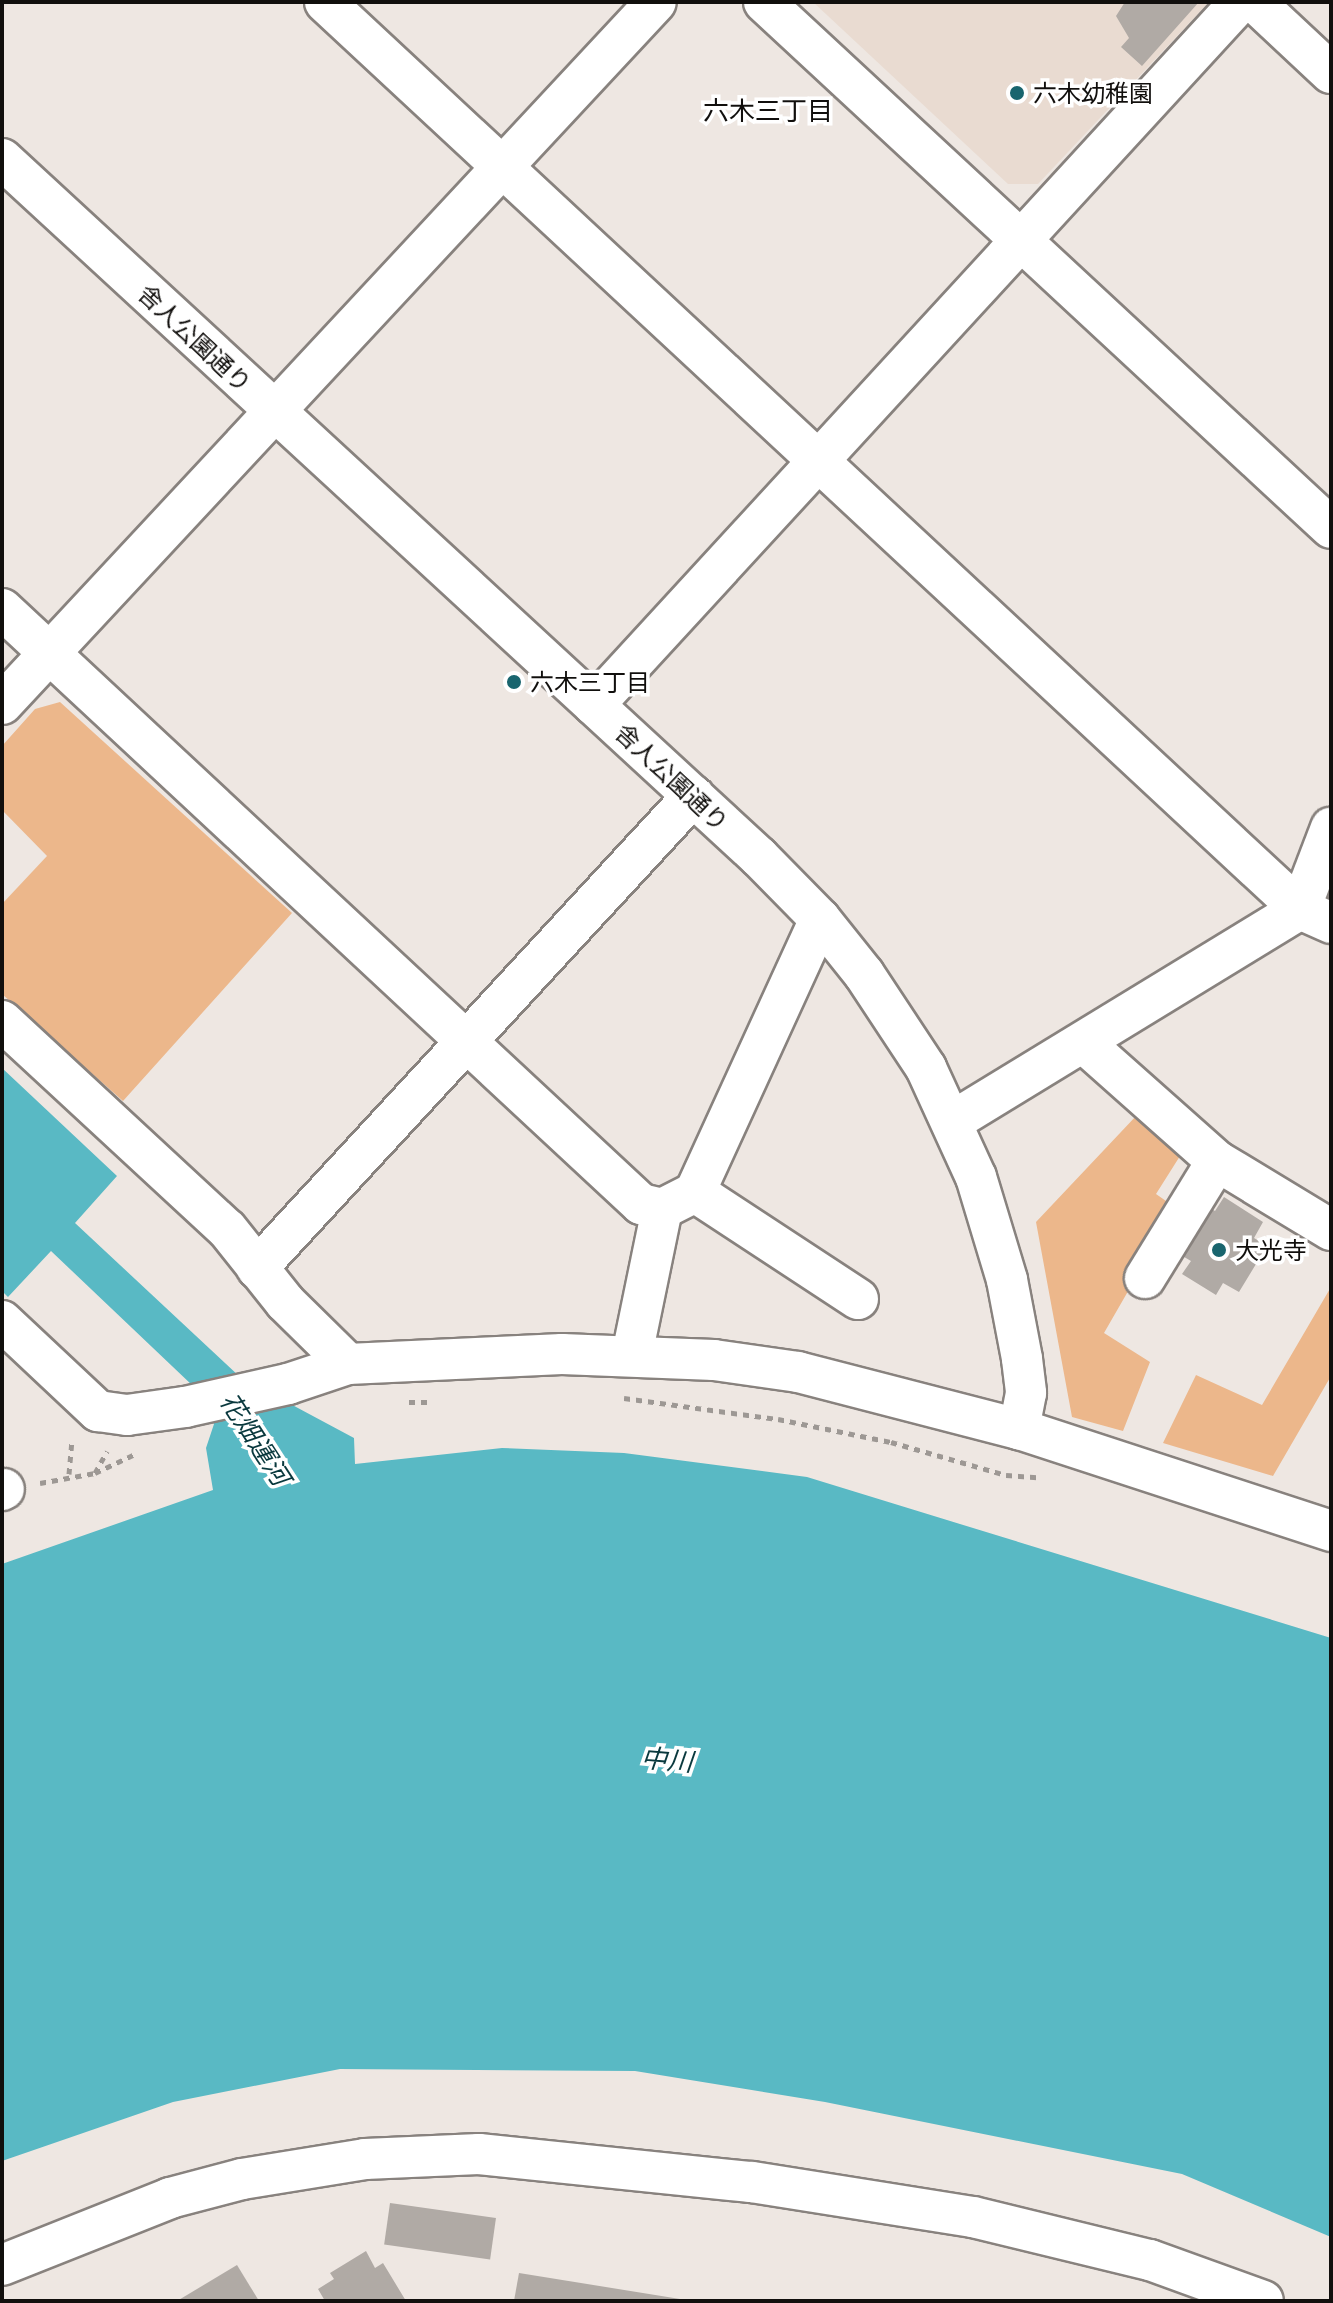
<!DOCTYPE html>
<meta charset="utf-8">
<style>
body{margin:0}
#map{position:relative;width:1333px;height:2303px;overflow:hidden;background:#eee7e2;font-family:"Open Sans","Noto Sans JP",sans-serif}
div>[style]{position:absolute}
.built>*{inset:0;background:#e9dbd1}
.green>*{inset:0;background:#ecb78b}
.water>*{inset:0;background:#59b9c4}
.building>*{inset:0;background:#b0aaa5;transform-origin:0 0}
.path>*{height:5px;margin-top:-2.5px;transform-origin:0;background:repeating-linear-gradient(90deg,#9d9894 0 6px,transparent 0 12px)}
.roads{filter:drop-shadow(2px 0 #88827e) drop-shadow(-2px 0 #88827e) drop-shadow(0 2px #88827e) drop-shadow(0 -2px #88827e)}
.minor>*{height:40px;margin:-20px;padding:0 20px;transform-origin:20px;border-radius:20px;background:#fff}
.dots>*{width:22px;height:22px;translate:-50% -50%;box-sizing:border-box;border:4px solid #fff;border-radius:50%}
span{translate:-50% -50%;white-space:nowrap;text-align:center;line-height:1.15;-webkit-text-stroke:7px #fff;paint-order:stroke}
.poi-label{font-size:24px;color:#110f0d}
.left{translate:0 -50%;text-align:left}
.street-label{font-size:24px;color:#110f0d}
.neighbourhood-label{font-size:26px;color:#110f0d}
.water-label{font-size:26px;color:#0a393e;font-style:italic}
.frame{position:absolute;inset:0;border:4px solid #110f0d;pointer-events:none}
</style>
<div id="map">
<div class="built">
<div style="clip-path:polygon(813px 2px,1209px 2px,1038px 184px,1008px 184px)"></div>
</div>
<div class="green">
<div style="clip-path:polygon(60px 702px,292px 913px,123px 1101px,2px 994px,2px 904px,47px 856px,2px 810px,2px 746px,35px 709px)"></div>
<div style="clip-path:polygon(1137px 1115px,1180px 1156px,1156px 1194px,1176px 1208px,1104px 1333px,1150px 1362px,1123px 1431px,1072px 1417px,1036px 1222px)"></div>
<div style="clip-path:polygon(1331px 1287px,1331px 1376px,1273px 1476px,1163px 1443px,1196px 1375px,1262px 1405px)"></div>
</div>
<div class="water">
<div style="clip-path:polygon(2px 1068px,117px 1176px,75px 1223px,240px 1377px,354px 1438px,355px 1464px,502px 1448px,624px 1453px,807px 1477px,1331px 1638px,1331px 2237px,1182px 2174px,825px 2102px,635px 2071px,340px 2069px,173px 2102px,2px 2161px,2px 1564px,213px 1490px,206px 1448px,214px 1424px,193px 1386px,51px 1251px,8px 1297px,2px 1291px)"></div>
</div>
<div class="building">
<div style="clip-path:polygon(1125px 2px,1199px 2px,1142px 66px,1121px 47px,1129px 38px,1116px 16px)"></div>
<div style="clip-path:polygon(1224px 1197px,1263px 1222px,1254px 1238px,1267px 1246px,1239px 1292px,1223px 1283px,1216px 1295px,1182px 1274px,1191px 1261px,1174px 1251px,1203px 1204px,1215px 1211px)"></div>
<div style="left:390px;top:2203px;width:107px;height:42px;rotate:8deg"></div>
<div style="clip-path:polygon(366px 2251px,375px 2268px,383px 2263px,406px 2301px,325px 2301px,318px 2289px,334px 2279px,330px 2273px)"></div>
<div style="clip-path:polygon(237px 2265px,259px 2301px,177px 2301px)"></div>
<div style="clip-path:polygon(519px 2273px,680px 2299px,680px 2301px,514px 2301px)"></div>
</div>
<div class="path">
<div style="left:624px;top:1398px;width:155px;rotate:7.8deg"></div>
<div style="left:778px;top:1419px;width:115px;rotate:11.5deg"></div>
<div style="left:891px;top:1442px;width:120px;rotate:16deg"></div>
<div style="left:1006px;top:1475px;width:31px;rotate:4deg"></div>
<div style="left:409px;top:1402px;width:21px"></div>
<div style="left:95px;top:1473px;width:25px;rotate:-61deg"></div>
<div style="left:69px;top:1474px;width:35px;rotate:-85deg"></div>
<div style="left:40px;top:1483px;width:56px;rotate:-10.3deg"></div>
<div style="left:95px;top:1473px;width:42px;rotate:-25.3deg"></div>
</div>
<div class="roads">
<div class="minor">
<div style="left:325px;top:2px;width:1332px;rotate:42.93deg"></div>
<div style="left:1300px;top:909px;width:34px;rotate:24deg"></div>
<div style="left:764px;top:2px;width:773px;rotate:42.85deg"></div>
<div style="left:1255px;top:2px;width:104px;rotate:43.1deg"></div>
<div style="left:2px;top:159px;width:1030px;rotate:42.68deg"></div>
<div style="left:759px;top:857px;width:87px;rotate:45.5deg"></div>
<div style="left:820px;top:919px;width:70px;rotate:51.3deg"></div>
<div style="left:864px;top:974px;width:113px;rotate:56.6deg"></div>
<div style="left:926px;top:1068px;width:120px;rotate:65.4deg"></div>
<div style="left:976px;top:1177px;width:108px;rotate:73.2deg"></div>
<div style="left:1007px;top:1280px;width:80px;rotate:79.2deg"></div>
<div style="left:1022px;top:1359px;width:34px;rotate:83deg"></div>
<div style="left:1026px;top:1393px;width:37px;rotate:101deg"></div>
<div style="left:2px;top:609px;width:873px;rotate:42.96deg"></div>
<div style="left:641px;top:1204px;width:22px;rotate:13deg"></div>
<div style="left:662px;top:1209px;width:37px;rotate:-27deg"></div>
<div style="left:695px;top:1192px;width:300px;rotate:-65.4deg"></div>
<div style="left:2px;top:704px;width:959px;rotate:-47.03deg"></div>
<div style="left:594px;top:705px;width:955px;rotate:-47.42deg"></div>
<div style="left:2px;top:1021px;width:306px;rotate:42.8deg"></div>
<div style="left:227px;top:1229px;width:93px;rotate:51.5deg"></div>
<div style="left:285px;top:1302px;width:88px;rotate:44.5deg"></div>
<div style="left:1084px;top:1043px;width:178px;rotate:41.6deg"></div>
<div style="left:1217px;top:1161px;width:133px;rotate:31.2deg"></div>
<div style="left:953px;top:1121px;width:407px;rotate:-31.4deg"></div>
<div style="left:1300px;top:909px;width:87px;rotate:-69.1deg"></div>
<div style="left:695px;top:1192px;width:195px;rotate:33.3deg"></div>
<div style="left:257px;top:1268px;width:643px;rotate:-47.27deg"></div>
<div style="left:1145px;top:1278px;width:137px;rotate:-58.4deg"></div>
<div style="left:2px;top:1321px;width:132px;rotate:43.2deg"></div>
<div style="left:98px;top:1411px;width:29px;rotate:8deg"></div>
<div style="left:127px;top:1415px;width:59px;rotate:-7.9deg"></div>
<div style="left:185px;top:1407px;width:106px;rotate:-12.6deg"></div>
<div style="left:288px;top:1384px;width:63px;rotate:-18.4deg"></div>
<div style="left:348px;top:1364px;width:214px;rotate:-2.7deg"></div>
<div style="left:562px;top:1354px;width:152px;rotate:2.3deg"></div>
<div style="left:714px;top:1360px;width:85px;rotate:8.1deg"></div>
<div style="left:798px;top:1372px;width:228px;rotate:14.5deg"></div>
<div style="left:1019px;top:1429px;width:328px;rotate:18.1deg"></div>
<div style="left:632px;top:1355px;width:149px;rotate:-78.4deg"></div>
<div style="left:2px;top:1490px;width:2px;rotate:-27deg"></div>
<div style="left:2px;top:2265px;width:181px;rotate:-21.7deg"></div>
<div style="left:170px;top:2198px;width:74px;rotate:-14.8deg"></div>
<div style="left:242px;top:2179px;width:125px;rotate:-9.2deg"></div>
<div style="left:365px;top:2159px;width:114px;rotate:-2.5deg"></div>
<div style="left:479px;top:2154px;width:274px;rotate:5.9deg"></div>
<div style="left:752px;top:2182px;width:224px;rotate:9deg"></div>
<div style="left:973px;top:2217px;width:182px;rotate:13.7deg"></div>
<div style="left:1150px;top:2260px;width:120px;rotate:19.9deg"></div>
</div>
</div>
<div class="dots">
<div style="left:1017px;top:93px;background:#19656e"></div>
<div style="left:514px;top:682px;background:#19656e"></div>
<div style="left:1219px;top:1250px;background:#19656e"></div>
</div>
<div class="poi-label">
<span class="left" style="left:1033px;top:93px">六木幼稚園</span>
<span class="left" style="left:530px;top:682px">六木三丁目</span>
<span class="left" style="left:1235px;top:1250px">大光寺</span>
</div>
<div class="street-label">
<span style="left:195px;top:338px;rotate:43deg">舎人公園通り</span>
<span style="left:672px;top:777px;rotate:43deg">舎人公園通り</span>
</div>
<div class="neighbourhood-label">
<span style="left:768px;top:111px">六木三丁目</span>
</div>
<div class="water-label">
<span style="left:255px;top:1439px;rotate:57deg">花畑運河</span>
<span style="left:667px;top:1760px;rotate:5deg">中川</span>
</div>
<div class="frame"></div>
</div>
